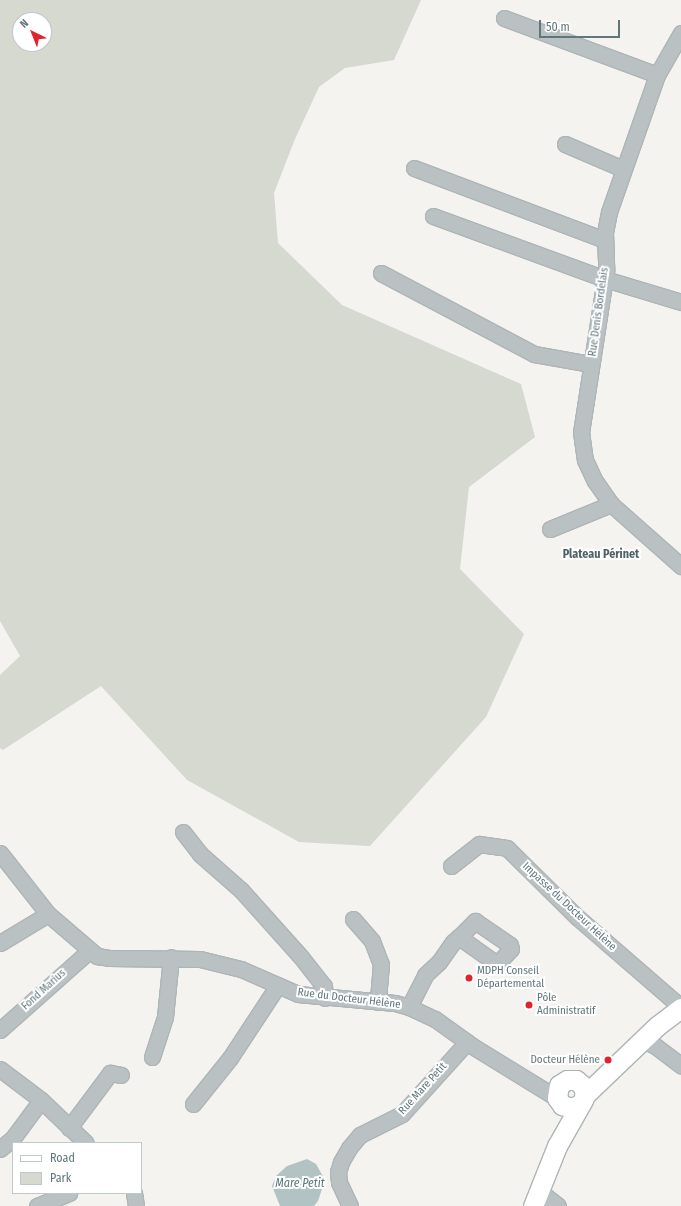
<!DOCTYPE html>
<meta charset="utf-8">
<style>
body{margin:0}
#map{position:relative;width:681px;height:1206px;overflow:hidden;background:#f4f3f0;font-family:"Fira Sans Condensed",sans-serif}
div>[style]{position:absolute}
.green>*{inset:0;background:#d5d9cf}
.water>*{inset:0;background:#b1c3c3}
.roads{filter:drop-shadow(1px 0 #aeb5b7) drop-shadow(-1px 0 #aeb5b7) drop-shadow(0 1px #aeb5b7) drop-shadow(0 -1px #aeb5b7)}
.minor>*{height:15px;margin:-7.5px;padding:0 7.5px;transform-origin:7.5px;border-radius:7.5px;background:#bac1c3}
.major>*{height:19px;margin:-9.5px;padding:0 9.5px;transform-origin:9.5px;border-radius:9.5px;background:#fff}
.dots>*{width:11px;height:11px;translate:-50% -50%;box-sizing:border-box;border:2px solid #fff;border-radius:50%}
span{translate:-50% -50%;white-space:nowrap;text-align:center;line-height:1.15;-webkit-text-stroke:4px #fff;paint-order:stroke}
.street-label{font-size:11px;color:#5f777b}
.poi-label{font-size:11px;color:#5f777b}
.left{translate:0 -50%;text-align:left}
.right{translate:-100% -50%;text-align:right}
.neighbourhood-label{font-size:12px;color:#516266;font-weight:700}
.water-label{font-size:12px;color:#5a7877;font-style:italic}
.legend{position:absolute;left:12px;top:1142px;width:130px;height:52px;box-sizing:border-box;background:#fff;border:1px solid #bfc9ca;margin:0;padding:5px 7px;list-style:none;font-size:12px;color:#5f777b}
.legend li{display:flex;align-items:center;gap:8px;height:20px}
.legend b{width:20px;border:1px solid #bfc9ca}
.north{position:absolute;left:12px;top:12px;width:40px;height:40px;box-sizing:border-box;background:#fff;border:1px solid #bfc9ca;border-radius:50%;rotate:317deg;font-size:11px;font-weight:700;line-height:16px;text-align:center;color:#5f777b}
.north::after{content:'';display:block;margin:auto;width:14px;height:18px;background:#e1232b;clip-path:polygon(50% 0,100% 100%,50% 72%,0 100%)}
.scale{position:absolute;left:539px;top:20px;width:81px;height:18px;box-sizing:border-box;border:2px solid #5f777b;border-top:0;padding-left:5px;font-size:12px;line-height:14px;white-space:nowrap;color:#5f777b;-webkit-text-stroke:3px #fff;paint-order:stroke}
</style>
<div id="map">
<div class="green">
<div style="clip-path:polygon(evenodd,0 0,421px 0,394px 60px,345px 68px,319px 87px,295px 139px,274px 193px,278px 243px,342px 305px,521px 384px,535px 437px,469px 487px,460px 569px,524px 634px,486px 717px,370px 846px,299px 842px,187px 780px,101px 686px,3px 750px,0 748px,0 675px,20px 656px,0 621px,0 0,20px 20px,44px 20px,44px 44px,20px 44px,20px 20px)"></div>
</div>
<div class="water">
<div style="clip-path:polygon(307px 1159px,316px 1164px,325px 1180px,318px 1201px,314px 1206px,280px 1206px,272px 1186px,276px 1176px,287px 1166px)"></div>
</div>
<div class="roads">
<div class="minor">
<div style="left:504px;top:18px;width:163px;rotate:20.4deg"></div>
<div style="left:681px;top:33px;width:48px;rotate:119.7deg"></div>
<div style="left:657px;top:75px;width:145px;rotate:109.3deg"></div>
<div style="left:609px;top:212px;width:21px;rotate:101deg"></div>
<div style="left:605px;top:233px;width:38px;rotate:88deg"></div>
<div style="left:606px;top:271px;width:163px;rotate:98.8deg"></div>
<div style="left:581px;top:432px;width:28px;rotate:82deg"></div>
<div style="left:585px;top:460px;width:23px;rotate:65deg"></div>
<div style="left:595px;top:481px;width:28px;rotate:55deg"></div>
<div style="left:611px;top:504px;width:94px;rotate:41.5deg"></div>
<div style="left:565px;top:144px;width:63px;rotate:23.3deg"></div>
<div style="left:414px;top:168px;width:204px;rotate:20.7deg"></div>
<div style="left:433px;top:216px;width:183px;rotate:20.1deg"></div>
<div style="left:605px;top:279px;width:79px;rotate:16.8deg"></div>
<div style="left:381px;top:273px;width:173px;rotate:27.9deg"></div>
<div style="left:534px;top:354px;width:58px;rotate:10deg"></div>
<div style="left:550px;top:529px;width:66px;rotate:-22.3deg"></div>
<div style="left:183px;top:832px;width:28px;rotate:52deg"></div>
<div style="left:200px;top:854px;width:55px;rotate:41.3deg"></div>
<div style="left:241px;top:890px;width:90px;rotate:48.2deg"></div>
<div style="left:301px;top:957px;width:37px;rotate:52deg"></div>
<div style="left:324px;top:986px;width:12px;rotate:85deg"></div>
<div style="left:0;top:853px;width:78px;rotate:51.8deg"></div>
<div style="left:48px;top:914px;width:65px;rotate:40.6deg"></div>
<div style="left:97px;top:956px;width:12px;rotate:9deg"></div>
<div style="left:109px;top:958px;width:91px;rotate:0.6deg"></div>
<div style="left:200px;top:959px;width:42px;rotate:13.7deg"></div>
<div style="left:241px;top:969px;width:62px;rotate:23.7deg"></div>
<div style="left:298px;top:994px;width:97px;rotate:5.3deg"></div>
<div style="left:395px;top:1003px;width:15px;rotate:16deg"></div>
<div style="left:409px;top:1007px;width:29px;rotate:25deg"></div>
<div style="left:435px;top:1019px;width:48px;rotate:35.7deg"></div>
<div style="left:474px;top:1047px;width:97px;rotate:31.6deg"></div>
<div style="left:451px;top:866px;width:36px;rotate:-38deg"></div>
<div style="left:479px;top:844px;width:28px;rotate:8deg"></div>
<div style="left:507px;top:848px;width:98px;rotate:44.6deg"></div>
<div style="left:577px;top:917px;width:138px;rotate:40.9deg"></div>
<div style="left:353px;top:919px;width:29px;rotate:49deg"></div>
<div style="left:372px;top:941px;width:25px;rotate:69deg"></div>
<div style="left:381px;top:964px;width:38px;rotate:95deg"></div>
<div style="left:0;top:943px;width:56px;rotate:-31.1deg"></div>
<div style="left:409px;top:1007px;width:36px;rotate:-63deg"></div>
<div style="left:425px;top:975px;width:19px;rotate:-43deg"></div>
<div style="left:439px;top:962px;width:24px;rotate:-55deg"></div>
<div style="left:453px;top:942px;width:8px;rotate:-40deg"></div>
<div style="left:459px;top:937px;width:23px;rotate:-45deg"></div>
<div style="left:475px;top:921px;width:42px;rotate:34.4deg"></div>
<div style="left:510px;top:945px;width:4px;rotate:76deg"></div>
<div style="left:511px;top:949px;width:21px;rotate:133deg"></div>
<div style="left:497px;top:964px;width:47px;rotate:-144.6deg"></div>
<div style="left:0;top:1030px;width:119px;rotate:-41.6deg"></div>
<div style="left:642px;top:1040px;width:13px;rotate:23deg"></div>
<div style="left:654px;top:1045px;width:34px;rotate:37deg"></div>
<div style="left:152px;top:1057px;width:42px;rotate:-72deg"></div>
<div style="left:165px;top:1017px;width:60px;rotate:-84.3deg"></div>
<div style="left:0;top:1069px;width:51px;rotate:37.1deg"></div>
<div style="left:41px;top:1100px;width:62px;rotate:43.7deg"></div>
<div style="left:193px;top:1104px;width:59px;rotate:-51.2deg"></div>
<div style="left:230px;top:1058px;width:87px;rotate:-56.7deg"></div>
<div style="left:69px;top:1128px;width:69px;rotate:-53.3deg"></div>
<div style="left:110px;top:1073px;width:11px;rotate:10deg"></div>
<div style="left:0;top:1149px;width:17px;rotate:-40deg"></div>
<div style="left:13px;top:1138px;width:47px;rotate:-53.6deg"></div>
<div style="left:539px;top:1191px;width:24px;rotate:38deg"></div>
<div style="left:134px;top:1193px;width:13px;rotate:81deg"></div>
<div style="left:37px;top:1206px;width:35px;rotate:-22deg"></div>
<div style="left:350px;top:1206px;width:26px;rotate:-115deg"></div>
<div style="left:339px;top:1182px;width:10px;rotate:-96deg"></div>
<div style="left:338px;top:1172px;width:10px;rotate:-73deg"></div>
<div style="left:341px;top:1162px;width:16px;rotate:-60deg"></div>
<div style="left:349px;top:1148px;width:17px;rotate:-50deg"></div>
<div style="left:360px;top:1135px;width:47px;rotate:-26.6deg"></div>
<div style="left:402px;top:1114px;width:97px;rotate:-47.9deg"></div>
</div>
<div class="major">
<div style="left:585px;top:1095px;width:100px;rotate:-43.8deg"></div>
<div style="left:657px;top:1026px;width:30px;rotate:-37deg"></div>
<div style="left:533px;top:1206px;width:65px;rotate:-68.2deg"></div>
<div style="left:557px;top:1146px;width:53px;rotate:-60.5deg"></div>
<div style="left:583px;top:1100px;width:5px;rotate:-68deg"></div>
<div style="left:585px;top:1095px;width:9px;rotate:-103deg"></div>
<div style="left:583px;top:1086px;width:9px;rotate:-139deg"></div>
<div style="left:576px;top:1080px;width:9px;rotate:180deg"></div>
<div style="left:567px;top:1080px;width:9px;rotate:148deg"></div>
<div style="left:559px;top:1085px;width:13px;rotate:99deg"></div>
<div style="left:557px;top:1098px;width:9px;rotate:54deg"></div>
<div style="left:562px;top:1105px;width:10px;rotate:17deg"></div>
<div style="left:572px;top:1108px;width:9px;rotate:-27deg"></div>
</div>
</div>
<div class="dots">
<div style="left:469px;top:978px;background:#e1232b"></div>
<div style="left:529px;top:1005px;background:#e1232b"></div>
<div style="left:608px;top:1060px;background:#e1232b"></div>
</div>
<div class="street-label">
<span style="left:599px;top:312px;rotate:-82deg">Rue Denis Bordelais</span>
<span style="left:569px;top:907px;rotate:43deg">Impasse du Docteur Hélène</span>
<span style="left:44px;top:990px;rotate:-42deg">Fond Marius</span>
<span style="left:349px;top:999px;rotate:7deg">Rue du Docteur Hélène</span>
<span style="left:423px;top:1089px;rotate:-48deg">Rue Mare Petit</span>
</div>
<div class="poi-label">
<span class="left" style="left:477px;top:978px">MDPH Conseil<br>Départemental</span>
<span class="left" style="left:537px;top:1005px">Pôle<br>Administratif</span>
<span class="right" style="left:600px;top:1060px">Docteur Hélène</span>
</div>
<div class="neighbourhood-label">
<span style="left:601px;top:555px">Plateau Périnet</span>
</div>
<div class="water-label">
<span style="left:300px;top:1184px">Mare Petit</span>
</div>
<ul class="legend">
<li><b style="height:5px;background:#fff"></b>Road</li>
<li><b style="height:11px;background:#d5d9cf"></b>Park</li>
</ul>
<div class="north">N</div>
<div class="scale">50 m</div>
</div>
